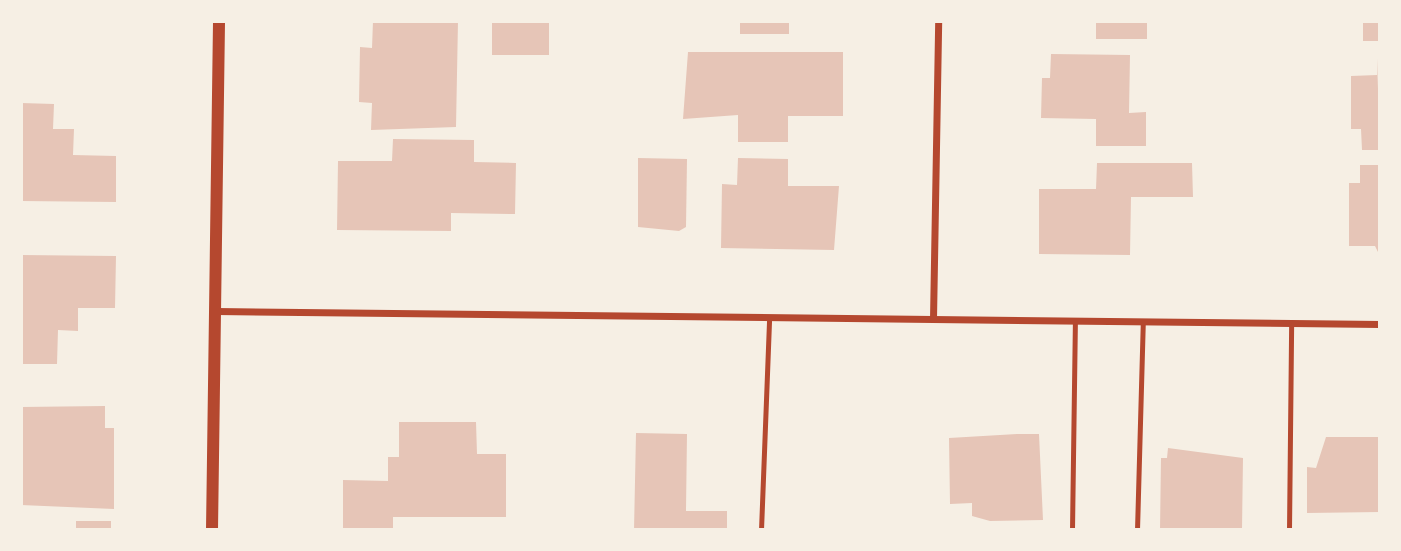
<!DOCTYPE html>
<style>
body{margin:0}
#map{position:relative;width:1401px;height:551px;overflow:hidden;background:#f6efe4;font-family:Cabin,sans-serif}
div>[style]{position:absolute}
.building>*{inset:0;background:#e6c5b7;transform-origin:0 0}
.service>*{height:5px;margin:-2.5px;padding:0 2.5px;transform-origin:2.5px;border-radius:2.5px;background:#b5482f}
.minor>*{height:7px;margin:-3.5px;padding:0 3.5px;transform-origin:3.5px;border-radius:3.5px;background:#b5482f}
.tertiary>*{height:12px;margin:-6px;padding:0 6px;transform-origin:6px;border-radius:6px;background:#b5482f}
span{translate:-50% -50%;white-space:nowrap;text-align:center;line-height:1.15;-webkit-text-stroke:6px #f6efe4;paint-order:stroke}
.frame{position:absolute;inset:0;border:23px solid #f6efe4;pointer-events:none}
</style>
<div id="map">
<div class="building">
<div style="clip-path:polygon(373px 21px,458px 21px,456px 127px,371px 130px,372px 103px,359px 102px,360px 47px,372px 48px)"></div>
<div style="left:492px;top:21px;width:57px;height:34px"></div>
<div style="left:740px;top:21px;width:49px;height:13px"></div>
<div style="left:1096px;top:21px;width:51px;height:18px"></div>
<div style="left:1363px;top:21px;width:17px;height:20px"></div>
<div style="clip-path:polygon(688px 52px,843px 52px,843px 116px,788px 116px,788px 142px,738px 142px,738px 115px,683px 119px)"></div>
<div style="clip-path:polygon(1051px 54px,1130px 55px,1129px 113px,1146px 112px,1146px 146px,1096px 146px,1096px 119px,1041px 118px,1042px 78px,1050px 78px)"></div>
<div style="clip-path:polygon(1377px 58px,1380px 150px,1362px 150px,1361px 129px,1351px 129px,1351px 76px,1377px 75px)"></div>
<div style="clip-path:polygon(21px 103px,54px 104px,53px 129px,74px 129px,73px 155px,116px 156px,116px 202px,21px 201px)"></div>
<div style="clip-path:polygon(393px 139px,474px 140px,474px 162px,516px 163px,515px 214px,451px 213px,451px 231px,337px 230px,338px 161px,392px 161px)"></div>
<div style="clip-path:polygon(638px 158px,687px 159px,686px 227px,679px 231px,638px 227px)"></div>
<div style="clip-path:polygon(738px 158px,788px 159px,788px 186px,839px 186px,834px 250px,721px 248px,722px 184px,737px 185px)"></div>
<div style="clip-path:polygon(1097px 163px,1192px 163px,1193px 197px,1131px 197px,1130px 255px,1039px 254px,1039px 189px,1096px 189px)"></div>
<div style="clip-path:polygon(1360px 165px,1380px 165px,1380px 256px,1375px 246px,1349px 246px,1349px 183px,1360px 183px)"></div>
<div style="clip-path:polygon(21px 255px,116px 256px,115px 308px,78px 308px,78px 331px,58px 330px,57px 364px,21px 364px)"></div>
<div style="clip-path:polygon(105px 406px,105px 428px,114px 428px,114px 509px,21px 505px,21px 407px)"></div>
<div style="clip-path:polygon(399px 422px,476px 422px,477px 454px,506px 454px,506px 517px,393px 517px,393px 530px,343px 530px,343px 480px,388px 481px,388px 457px,399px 457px)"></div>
<div style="clip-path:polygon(636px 433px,687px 434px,686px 511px,727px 511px,727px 530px,634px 530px)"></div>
<div style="clip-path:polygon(1017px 434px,1039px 434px,1043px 520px,990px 521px,972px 516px,972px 503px,950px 504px,949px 438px)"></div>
<div style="clip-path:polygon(1326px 437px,1380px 437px,1380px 512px,1307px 513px,1307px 467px,1316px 468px)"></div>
<div style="clip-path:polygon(1168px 448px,1243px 458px,1242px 530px,1160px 530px,1161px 458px,1167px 458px)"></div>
<div style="left:76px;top:521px;width:35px;height:9px"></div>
</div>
<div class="service">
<div style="left:761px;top:530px;width:212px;rotate:-87.8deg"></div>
<div style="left:1072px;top:530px;width:209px;rotate:-89.2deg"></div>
<div style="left:1137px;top:530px;width:209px;rotate:-88.4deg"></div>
<div style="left:1289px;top:530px;width:207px;rotate:-89.4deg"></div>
</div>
<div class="minor">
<div style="left:216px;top:311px;width:1164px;rotate:0.64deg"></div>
<div style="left:933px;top:319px;width:298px;rotate:-89deg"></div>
</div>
<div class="tertiary">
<div style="left:212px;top:530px;width:509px;rotate:-89.21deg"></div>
</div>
<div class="frame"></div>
</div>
